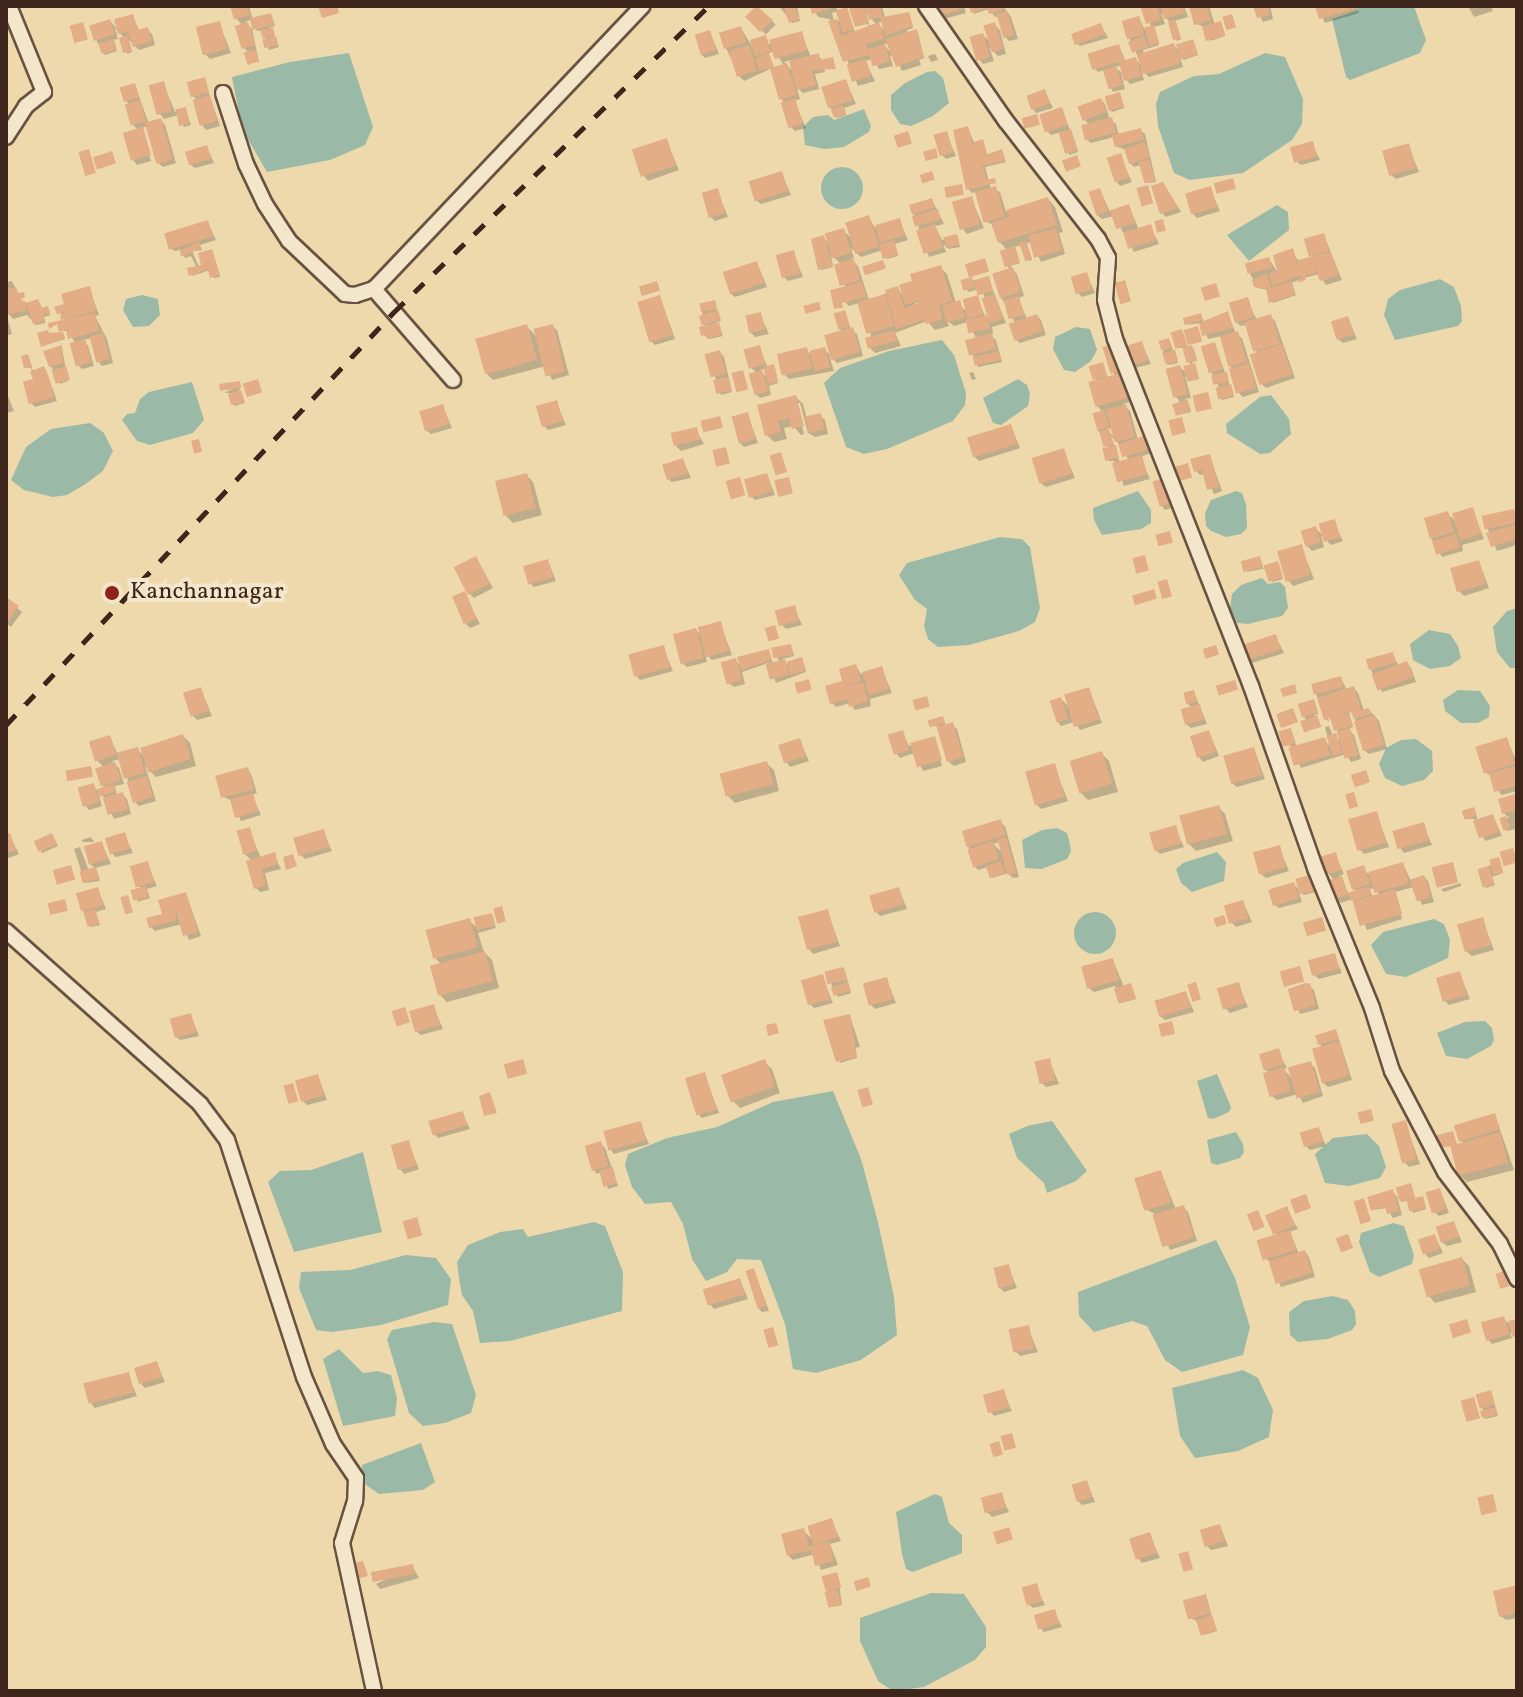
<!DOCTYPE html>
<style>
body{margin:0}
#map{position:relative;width:1523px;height:1697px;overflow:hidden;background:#eed9ad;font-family:Vollkorn,serif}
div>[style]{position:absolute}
.water>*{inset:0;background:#9abaa7}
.round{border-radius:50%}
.shadow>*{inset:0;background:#0003;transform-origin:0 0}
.building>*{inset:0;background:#e3ad86;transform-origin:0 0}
.roads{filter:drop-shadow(2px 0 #695240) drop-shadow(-2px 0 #695240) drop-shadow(0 2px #695240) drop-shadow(0 -2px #695240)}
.minor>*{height:14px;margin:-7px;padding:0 7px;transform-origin:7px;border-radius:7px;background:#f4e6ca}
.rail>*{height:5px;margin-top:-2.5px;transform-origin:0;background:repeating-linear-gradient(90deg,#3d251c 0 14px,transparent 0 28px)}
.dots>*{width:22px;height:22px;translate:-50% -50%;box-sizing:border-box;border:4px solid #f4e6ca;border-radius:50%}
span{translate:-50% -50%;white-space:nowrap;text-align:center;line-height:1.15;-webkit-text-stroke:8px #f4e6ca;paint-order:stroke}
.poi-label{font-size:24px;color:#3d251c}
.left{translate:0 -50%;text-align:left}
.frame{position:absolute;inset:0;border:8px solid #3d251c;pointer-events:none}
</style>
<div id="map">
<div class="water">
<div style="clip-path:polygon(1357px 6px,1414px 6px,1426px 40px,1420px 53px,1350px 80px,1346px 77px,1332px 19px,1358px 10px)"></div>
<div style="clip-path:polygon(349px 53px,373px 127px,365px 145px,330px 160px,267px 172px,242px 129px,232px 77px,290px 62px)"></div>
<div style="clip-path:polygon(1265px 53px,1285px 57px,1303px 99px,1302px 124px,1292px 140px,1243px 173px,1190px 180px,1174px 173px,1158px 126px,1156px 104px,1160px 92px,1194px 76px,1219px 74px)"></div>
<div style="clip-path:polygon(935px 71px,943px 78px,949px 103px,933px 116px,911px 126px,900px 124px,891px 110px,891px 95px,905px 83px,927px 72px)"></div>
<div style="clip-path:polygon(864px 109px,871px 126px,869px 132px,844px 147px,824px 149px,805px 145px,803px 127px,813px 117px,828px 115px,834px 120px)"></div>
<div class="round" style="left:821px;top:167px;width:42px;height:42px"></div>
<div style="clip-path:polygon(1277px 205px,1288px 212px,1289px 230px,1249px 261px,1227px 235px)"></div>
<div style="clip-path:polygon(1440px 279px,1454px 287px,1461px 306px,1462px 321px,1458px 326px,1395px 340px,1384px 315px,1388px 299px,1400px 290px)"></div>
<div style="clip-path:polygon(142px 295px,158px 299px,160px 315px,149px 326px,133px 327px,123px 310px,126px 299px)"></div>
<div style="clip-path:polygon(1076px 327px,1090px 329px,1097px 350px,1091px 361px,1075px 372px,1064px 370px,1053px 349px,1055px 337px)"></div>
<div style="clip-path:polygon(942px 340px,954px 355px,966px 393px,965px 405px,953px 421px,887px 449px,864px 454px,846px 447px,824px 383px,840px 368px,889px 351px)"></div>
<div style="clip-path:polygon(1018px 379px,1027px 385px,1030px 394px,1028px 406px,1001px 425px,993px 423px,983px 398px)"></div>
<div style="clip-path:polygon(192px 382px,204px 420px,193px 433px,150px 445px,137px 441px,122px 420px,127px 414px,135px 413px,140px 399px,149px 392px)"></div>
<div style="clip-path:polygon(1271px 395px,1289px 419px,1291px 434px,1270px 453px,1260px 454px,1227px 433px,1226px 424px,1260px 397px)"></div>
<div style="clip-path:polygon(90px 423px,104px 433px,113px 451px,103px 471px,84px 485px,67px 495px,53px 497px,24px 490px,11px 480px,26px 447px,51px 429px)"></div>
<div style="clip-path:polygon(1138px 491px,1151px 510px,1151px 523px,1141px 529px,1102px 535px,1094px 520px,1093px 508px)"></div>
<div style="clip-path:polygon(1236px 491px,1242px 493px,1246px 504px,1247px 528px,1241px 534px,1226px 537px,1211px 531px,1206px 526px,1205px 513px,1211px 500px)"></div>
<div style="clip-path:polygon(1000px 537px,1022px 539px,1030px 547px,1040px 608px,1035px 622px,1019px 631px,969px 645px,938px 647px,928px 639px,924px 626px,927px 609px,915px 600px,899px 575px,907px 563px)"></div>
<div style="clip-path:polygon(1262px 578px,1268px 584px,1280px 582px,1285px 587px,1288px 608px,1282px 616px,1248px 624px,1237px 623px,1230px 609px,1232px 594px,1241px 585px)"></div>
<div style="clip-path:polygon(1517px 608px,1517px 668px,1510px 668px,1497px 652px,1493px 627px,1507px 611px)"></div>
<div style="clip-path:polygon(1429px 630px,1450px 634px,1458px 646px,1461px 658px,1450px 666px,1430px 669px,1413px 660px,1410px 644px)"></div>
<div style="clip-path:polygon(1458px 690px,1480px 691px,1490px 706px,1489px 717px,1478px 723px,1461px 723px,1445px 711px,1443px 700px)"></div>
<div style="clip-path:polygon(1416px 739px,1432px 751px,1433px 771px,1424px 780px,1402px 786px,1385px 778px,1379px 764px,1386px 748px,1401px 740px)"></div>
<div style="clip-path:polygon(1057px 828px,1067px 833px,1069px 840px,1071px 851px,1067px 859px,1042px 869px,1025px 868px,1022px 840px,1042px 830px)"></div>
<div style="clip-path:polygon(1217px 852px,1226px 862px,1224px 881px,1192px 892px,1181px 883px,1176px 869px,1183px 863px)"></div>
<div class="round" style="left:1074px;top:912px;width:42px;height:42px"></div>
<div style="clip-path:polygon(1434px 919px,1444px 924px,1450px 940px,1448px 958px,1406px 977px,1386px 974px,1371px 945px,1383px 932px)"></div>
<div style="clip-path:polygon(1485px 1021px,1492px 1028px,1494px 1040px,1491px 1046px,1467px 1059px,1446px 1056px,1437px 1033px,1465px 1022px)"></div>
<div style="clip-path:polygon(1217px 1074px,1231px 1107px,1229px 1112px,1213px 1119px,1208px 1118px,1197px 1081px)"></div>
<div style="clip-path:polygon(833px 1091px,861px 1159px,878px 1222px,894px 1297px,897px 1335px,861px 1360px,816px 1373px,793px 1369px,785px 1324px,761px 1260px,737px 1259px,727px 1272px,706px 1281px,692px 1259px,683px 1224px,671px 1202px,645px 1204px,632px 1187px,625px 1165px,628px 1154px,667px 1138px,717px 1127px,773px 1102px)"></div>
<div style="clip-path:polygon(1052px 1121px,1087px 1171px,1076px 1181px,1047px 1193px,1044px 1183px,1017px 1158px,1009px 1134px,1027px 1126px)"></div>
<div style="clip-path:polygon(1236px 1132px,1243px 1144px,1244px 1152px,1240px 1158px,1217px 1165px,1211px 1163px,1207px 1140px)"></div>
<div style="clip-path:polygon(1367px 1134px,1379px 1146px,1386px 1167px,1380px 1178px,1349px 1186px,1325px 1183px,1315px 1154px,1333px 1138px)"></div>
<div style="clip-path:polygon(363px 1152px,382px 1232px,294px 1252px,268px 1182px,280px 1171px,311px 1170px)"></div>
<div style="clip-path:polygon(594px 1222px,605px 1226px,623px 1272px,622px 1311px,510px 1341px,480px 1343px,473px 1311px,462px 1295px,459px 1278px,457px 1262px,468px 1245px,500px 1232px,523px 1229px,528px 1237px)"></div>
<div style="clip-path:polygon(1393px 1223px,1404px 1226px,1414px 1255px,1412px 1264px,1379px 1277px,1370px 1272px,1359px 1242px,1361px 1233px)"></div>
<div style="clip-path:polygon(1216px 1240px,1235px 1278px,1250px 1327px,1243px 1355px,1182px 1372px,1165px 1360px,1147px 1326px,1132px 1321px,1094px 1332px,1079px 1316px,1078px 1292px)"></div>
<div style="clip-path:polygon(406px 1255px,436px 1258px,451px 1279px,448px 1305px,381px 1325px,332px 1332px,316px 1330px,299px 1288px,301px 1272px,350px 1270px)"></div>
<div style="clip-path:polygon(1333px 1296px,1348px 1300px,1355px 1311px,1356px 1324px,1352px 1330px,1328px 1339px,1298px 1342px,1290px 1335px,1289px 1312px,1304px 1301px)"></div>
<div style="clip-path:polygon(434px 1322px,452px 1324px,476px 1395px,471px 1413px,445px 1423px,423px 1426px,409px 1413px,387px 1339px,392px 1330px)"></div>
<div style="clip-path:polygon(339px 1349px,363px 1373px,378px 1371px,391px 1375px,397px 1398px,395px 1416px,343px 1426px,323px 1359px)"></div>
<div style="clip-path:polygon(1243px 1370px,1258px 1378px,1273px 1410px,1269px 1437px,1238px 1451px,1195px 1458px,1180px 1436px,1172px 1388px)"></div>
<div style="clip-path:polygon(421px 1443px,435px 1482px,423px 1490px,379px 1494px,362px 1482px,362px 1465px)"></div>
<div style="clip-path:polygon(935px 1494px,942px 1497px,949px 1523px,962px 1535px,962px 1553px,913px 1572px,906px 1569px,902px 1554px,896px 1512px)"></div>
<div style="clip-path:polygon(931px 1593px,964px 1594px,986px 1627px,986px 1647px,975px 1660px,924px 1687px,893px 1691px,878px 1681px,860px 1641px,860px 1618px)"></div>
</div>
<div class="shadow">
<div style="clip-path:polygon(232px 6px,249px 6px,253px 20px,272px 16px,275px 26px,270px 27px,279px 47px,269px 50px,263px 30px,257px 31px,252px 19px,245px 22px,252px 29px,259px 62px,249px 63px,249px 53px,244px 48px,243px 26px,236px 18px)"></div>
<div style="clip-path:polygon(779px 6px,797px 6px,800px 21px,792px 23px)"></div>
<div style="clip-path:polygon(evenodd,812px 6px,836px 6px,838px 12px,848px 11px,855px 33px,869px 28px,868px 24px,856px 26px,852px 6px,863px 6px,870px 13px,868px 6px,882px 6px,885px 18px,909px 14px,913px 28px,907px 30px,908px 34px,918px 33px,924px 58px,919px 60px,921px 65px,902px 71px,889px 43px,883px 44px,893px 55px,890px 56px,893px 66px,879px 69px,873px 59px,865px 61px,875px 81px,858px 86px,830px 19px,818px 17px,812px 6px,838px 11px,840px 20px,834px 22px,832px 13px,838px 11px,812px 6px,866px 13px,877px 25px,870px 27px,866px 13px,812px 6px,883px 21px,886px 32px,877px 23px,883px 21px)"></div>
<div style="clip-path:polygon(937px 6px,964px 6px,966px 13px,944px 19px)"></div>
<div style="clip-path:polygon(971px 6px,1003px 6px,1011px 17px,1018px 39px,1009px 41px,1000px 31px,1006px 54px,998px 56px,989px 47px,994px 61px,983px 64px,979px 59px,983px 35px,992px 44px,995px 25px,1004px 35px,999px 16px,995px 17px,989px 9px,974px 14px)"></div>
<div style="clip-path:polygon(evenodd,1142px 6px,1160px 6px,1164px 10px,1163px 6px,1184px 6px,1188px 17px,1174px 21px,1181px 39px,1177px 41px,1170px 22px,1161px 13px,1165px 24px,1154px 27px,1159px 45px,1143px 50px,1144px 54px,1173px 45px,1181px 53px,1193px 41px,1198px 55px,1184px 60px,1179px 55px,1183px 67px,1149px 77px,1141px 69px,1144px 80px,1130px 84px,1121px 74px,1125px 89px,1113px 92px,1104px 70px,1098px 72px,1093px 67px,1119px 46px,1126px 62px,1135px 59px,1143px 67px,1129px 38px,1139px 18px,1145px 30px,1152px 28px,1142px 6px,1122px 65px,1126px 77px,1115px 67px,1122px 65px)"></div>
<div style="clip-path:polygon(1191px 6px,1209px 6px,1215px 25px,1222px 25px,1225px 36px,1210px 41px,1205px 27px,1196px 24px)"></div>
<div style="clip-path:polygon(1255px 6px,1270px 6px,1273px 19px,1263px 22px)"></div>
<div style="clip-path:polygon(1317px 6px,1356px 6px,1359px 13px,1325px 23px)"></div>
<div style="clip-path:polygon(1468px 6px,1491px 6px,1493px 11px,1474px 17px)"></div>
<div style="left:758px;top:7px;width:25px;height:14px;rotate:45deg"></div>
<div style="clip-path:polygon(132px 16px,140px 32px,147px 29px,152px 34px,155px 45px,139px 50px,129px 40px,132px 52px,127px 54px,125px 38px,115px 28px,118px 39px,112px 40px,117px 51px,105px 55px,96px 40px,110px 21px,119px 31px)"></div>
<div style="clip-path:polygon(219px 23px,231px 53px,210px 59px,205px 54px)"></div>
<div style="clip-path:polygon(1101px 25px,1108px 38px,1080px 46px,1076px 42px)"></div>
<div style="clip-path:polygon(evenodd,741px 28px,757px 55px,768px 44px,801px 33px,811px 57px,818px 55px,822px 60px,825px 72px,815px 74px,819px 89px,803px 93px,796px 86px,800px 99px,794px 101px,806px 128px,795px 131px,791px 127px,772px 68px,744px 81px,739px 76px,726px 48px,741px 28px,775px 51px,784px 66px,774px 69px,767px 54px,775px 51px,741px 28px,791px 60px,792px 65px,795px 73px,784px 62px,791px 60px)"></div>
<div style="clip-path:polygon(710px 32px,719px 54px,705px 58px,701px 54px)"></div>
<div style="clip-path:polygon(935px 54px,938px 60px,931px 62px,928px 56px)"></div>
<div style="clip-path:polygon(204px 79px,220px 126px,206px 130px,202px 125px,198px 101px,193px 96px)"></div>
<div style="clip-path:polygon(846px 81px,856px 104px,844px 108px,846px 115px,837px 118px,830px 107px)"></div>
<div style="clip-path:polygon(163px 83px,175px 112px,185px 109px,191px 125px,184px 127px,179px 115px,164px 119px,160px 114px)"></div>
<div style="clip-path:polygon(135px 85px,149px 124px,161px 120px,165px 125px,176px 163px,163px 167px,155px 160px,148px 126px,141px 128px,151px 161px,137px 165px,133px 160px,138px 130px,132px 124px,130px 105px,125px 100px)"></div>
<div style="clip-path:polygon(1045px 92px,1053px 108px,1036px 113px,1032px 108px)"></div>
<div style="clip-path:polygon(1121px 96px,1124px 108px,1112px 112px,1105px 104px,1110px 120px,1116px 124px,1119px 136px,1140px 130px,1145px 134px,1156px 182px,1146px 183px,1141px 165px,1134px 167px,1130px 163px,1126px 150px,1118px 147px,1114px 137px,1091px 143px,1086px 139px,1090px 125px,1083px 119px,1101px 100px,1111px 110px)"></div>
<div style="clip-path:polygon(1062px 109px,1078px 152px,1069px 155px,1061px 132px,1051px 135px,1047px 131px)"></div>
<div style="clip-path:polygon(968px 128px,975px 145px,984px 143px,987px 155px,1003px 153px,1006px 162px,985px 167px,991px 189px,1000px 192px,1006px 212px,1048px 199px,1055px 207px,1063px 232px,1059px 233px,1065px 254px,1041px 262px,1032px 242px,1027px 243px,1032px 260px,1028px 261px,1022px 245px,1014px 247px,1020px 263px,1010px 266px,1017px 274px,1024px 296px,1018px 298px,1027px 319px,1037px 316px,1041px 320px,1046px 335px,1020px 343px,1015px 339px,1015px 323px,1001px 297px,1011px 270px,1006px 265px,1008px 251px,1000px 242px,994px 225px,986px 222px,977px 192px,972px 193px,968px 189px)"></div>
<div style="clip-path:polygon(946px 133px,956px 156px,946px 159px,941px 154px)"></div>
<div style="clip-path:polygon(666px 140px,679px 170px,648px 181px,644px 176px)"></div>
<div style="clip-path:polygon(1312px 144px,1320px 160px,1301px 165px,1296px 161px)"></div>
<div style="clip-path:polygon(1408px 145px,1419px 172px,1396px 179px,1391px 175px)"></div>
<div style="clip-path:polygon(207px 147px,214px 163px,195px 168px,190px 164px)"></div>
<div style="clip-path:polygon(1120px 156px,1132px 182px,1120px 186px,1116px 181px)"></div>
<div style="clip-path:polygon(782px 174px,791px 195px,761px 204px,756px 200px)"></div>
<div style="clip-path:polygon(1167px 189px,1181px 212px,1166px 217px,1162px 213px)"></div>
<div style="clip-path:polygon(1210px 189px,1220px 211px,1197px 218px,1192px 213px)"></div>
<div style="clip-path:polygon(717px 190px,728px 217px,715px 221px,711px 217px)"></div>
<div style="clip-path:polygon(1100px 190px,1110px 212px,1129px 206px,1139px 230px,1150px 226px,1159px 244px,1134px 252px,1114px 216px,1102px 219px,1097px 215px)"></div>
<div style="clip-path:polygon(971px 198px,984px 228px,967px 234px,963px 229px)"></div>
<div style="clip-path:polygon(933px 202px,944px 224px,935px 226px,942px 240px,957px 236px,960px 247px,949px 249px,943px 244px,946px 252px,929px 257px,914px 214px)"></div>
<div style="clip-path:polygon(evenodd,869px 218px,875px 228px,899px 220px,908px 240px,895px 244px,898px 256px,887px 259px,883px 250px,861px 257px,851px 248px,854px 258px,851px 259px,858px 266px,869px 300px,897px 289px,904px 296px,902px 286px,911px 284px,917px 290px,913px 276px,940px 267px,947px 274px,956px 303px,969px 313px,966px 301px,977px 298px,986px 318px,990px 317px,984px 295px,979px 289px,968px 292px,964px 282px,988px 278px,1006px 323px,992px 327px,993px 334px,990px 334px,996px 340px,1002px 362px,978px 367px,968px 343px,977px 340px,968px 322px,954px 326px,947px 320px,949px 326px,935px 330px,927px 321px,895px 333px,901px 346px,875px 353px,870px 348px,868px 339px,872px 338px,859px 303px,849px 306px,840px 297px,843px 308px,836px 308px,832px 292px,837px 290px,843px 296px,841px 289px,846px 288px,837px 266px,842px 265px,831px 255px,833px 267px,821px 270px,814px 240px,823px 238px,831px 245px,827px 235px,843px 230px,852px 239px,848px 224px,869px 218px,921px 302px,924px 312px,915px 303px,921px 302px)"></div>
<div style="clip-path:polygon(208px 223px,216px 240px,200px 245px,202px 250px,195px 251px,190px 246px,199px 267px,213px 253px,220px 277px,214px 278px,210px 270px,192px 276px,197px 268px,191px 256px,185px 258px,181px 250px,174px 251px,170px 247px)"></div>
<div style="clip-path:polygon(1324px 235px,1342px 280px,1326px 285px,1319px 274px,1304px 278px,1291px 283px,1296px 295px,1273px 303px,1268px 290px,1258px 288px,1250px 274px,1269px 259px,1281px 277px,1292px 251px,1299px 262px,1314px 258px,1311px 256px)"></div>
<div style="clip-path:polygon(793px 252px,803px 277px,788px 281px,784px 277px)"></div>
<div style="clip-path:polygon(757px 263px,767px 287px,735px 297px,730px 293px)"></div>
<div style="clip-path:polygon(1087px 275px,1095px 293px,1082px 297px,1078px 293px)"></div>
<div style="clip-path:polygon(12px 281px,23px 303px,37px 301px,42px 310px,49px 310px,50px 315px,44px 317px,45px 323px,36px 325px,27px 315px,13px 319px,6px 311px,6px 282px)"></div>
<div style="clip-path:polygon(89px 288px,99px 315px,95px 316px,107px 339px,113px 363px,102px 366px,98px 361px,92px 338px,83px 340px,88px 346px,94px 366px,82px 369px,77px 364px,75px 343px,68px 331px,61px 331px,65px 320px,57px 308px)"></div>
<div style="clip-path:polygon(660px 297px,675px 339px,655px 345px,651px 341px)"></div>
<div style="clip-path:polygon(1247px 300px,1257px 320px,1270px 316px,1275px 321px,1295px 378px,1266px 388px,1262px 384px,1258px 355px,1246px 325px,1241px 326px,1236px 322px)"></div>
<div style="clip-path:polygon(714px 302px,721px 321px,716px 322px,723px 336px,710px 339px,703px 335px,707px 327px,703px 324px,702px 306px)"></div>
<div style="clip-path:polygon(844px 312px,851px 330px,857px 334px,863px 356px,837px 363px,829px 355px,834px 371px,789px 379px,784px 374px,806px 350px,810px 354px,825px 350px,832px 357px,843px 332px,839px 328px)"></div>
<div style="clip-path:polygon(6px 313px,12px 334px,6px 336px)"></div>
<div style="clip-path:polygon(760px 314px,769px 334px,755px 337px,751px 333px)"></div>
<div style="clip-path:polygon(1228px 314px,1236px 334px,1242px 338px,1259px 392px,1243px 397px,1238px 392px,1222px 336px,1208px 339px,1201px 323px,1187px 325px,1202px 317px,1204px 324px)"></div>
<div style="clip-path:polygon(1348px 318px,1357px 339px,1343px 343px,1338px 339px)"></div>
<div style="clip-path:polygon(552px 326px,557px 330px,569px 375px,552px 380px,546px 366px,493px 380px,486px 373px,527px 327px,538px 338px)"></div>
<div style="clip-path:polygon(1183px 333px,1188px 349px,1194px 349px,1197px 361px,1192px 362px,1199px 379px,1190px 381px,1185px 376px,1191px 398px,1185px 399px,1191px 412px,1178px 415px,1181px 403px,1175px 396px,1180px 367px,1188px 375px,1191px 366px,1184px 348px,1177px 348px)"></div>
<div style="clip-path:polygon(63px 334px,65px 339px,43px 346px,49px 335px)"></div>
<div style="clip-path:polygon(1170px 342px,1178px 363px,1169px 365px,1163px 351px)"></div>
<div style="clip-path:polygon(1142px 344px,1151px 364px,1135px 368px,1131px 363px)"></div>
<div style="clip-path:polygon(1215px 345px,1234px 397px,1222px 400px,1216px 377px,1210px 372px)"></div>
<div style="clip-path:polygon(evenodd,759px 347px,768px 368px,775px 368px,778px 383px,769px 386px,771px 395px,760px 398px,756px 394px,757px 373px,750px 367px,759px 347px,766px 368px,768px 379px,760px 370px,766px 368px)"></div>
<div style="clip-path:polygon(62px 348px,68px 381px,60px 384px,51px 366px)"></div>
<div style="clip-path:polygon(evenodd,1104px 348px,1123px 375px,1130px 402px,1123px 404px,1130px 411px,1138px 440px,1144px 438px,1148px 442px,1151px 453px,1140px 457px,1150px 479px,1124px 486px,1114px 461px,1108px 461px,1109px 449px,1098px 430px,1103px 412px,1097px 406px,1098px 381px,1094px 378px,1104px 366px,1108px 379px,1115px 377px,1104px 348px,1113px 428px,1115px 438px,1106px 429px,1113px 428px,1104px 348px,1111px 436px,1121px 446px,1129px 461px,1120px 463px,1111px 436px)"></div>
<div style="clip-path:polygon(720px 352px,724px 357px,732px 392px,721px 395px,708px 355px)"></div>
<div style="clip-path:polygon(28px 356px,33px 371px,46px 370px,57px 401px,35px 407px,31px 403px,37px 380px,34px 377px,31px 368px,26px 367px)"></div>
<div style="clip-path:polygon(973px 372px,976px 379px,972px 380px,969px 373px)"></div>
<div style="clip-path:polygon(241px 385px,239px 391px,245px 403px,234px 406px,230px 393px,224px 393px)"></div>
<div style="clip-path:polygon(6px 391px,14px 411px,6px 413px)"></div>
<div style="clip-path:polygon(796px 397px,803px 404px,807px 419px,820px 415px,825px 420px,828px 434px,815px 437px,808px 433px,800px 403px,796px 403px,804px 434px,801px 435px,793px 426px,784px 428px,787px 439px,774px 442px,767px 435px)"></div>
<div style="clip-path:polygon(556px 403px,566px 425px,548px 430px,544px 426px)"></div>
<div style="clip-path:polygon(443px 407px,452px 428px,431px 434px,426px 430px)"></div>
<div style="clip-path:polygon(747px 414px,758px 443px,744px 447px,739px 442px)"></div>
<div style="clip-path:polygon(1011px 426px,1020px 448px,979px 461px,975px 457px)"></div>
<div style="clip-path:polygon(696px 430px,704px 444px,681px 451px,676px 446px)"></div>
<div style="clip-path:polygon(1063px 450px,1075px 478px,1046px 487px,1041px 483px)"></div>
<div style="clip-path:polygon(1210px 456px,1222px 491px,1214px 494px,1205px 474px,1200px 475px,1196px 471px)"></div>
<div style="clip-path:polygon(683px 460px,691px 478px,672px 482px,667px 478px)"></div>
<div style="clip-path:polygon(526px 475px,533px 482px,542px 515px,513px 523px,506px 516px)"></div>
<div style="clip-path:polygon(767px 475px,775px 495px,755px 500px,751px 496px)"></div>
<div style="clip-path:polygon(1164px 480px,1175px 507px,1165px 510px,1161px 505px)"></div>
<div style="clip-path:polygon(1472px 509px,1484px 539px,1462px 545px,1463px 551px,1442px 557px,1431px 538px,1448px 514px,1457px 523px)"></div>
<div style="clip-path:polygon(1513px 511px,1517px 515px,1517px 545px,1497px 551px,1484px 520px)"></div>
<div style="clip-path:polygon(1334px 522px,1343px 541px,1331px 545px,1321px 535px,1324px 547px,1312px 551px,1307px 546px,1315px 528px,1326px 538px)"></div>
<div style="clip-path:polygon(1301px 546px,1314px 579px,1293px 586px,1289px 581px)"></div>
<div style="clip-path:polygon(476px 558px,493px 588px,474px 598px,470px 594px)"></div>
<div style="clip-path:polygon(1261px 560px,1263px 568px,1277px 564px,1283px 579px,1272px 582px,1267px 568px,1246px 572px)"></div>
<div style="clip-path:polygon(548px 561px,556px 581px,534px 587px,530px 583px)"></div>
<div style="clip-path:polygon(1479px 562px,1489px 588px,1464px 596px,1459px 591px)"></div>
<div style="clip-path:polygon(464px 594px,480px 624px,470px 628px,466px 624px)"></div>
<div style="clip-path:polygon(6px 600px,22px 612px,11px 627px,6px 623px)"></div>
<div style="clip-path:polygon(794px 607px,802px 625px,786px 629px,781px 624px)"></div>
<div style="clip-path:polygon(720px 623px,732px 655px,712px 660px,705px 653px,707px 662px,687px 667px,682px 663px,696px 630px,703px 637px)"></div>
<div style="clip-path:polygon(1276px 637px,1284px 653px,1249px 664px,1241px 647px)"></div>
<div style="clip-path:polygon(663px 647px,673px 671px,640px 680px,635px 675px)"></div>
<div style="clip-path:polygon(792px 648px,794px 656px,782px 659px,791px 668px,802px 659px,806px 672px,776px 683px,768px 663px,742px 672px,745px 684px,734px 687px,729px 683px,735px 660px,742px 667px,769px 651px,773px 664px,781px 663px,777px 658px)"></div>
<div style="clip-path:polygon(1392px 654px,1399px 666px,1407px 663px,1411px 668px,1416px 682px,1382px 692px,1371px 670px)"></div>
<div style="clip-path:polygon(856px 666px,861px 674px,882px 669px,892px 693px,870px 699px,871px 706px,855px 710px,850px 703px,836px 707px,832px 703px)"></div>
<div style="clip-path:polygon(1341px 678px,1347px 690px,1354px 688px,1358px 693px,1364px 711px,1370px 711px,1379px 721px,1387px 749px,1369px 754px,1364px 750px,1353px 711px,1349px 712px,1353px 727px,1348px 729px,1354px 735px,1361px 759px,1351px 762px,1346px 754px,1301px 768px,1291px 746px,1286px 745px,1292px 732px,1297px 748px,1324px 740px,1330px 746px,1325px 727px,1329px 726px,1333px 736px,1342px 742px,1331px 716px,1328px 717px,1329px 722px,1326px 719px,1316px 694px)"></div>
<div style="clip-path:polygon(201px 689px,212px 716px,197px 720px,192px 715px)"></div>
<div style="clip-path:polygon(1089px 689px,1102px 723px,1080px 730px,1074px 722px,1061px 726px,1057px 721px,1061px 699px,1071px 709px)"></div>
<div style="clip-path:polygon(1194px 692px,1207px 724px,1191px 728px,1186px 724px,1192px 708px,1188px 704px)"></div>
<div style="clip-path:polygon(1315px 703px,1318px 714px,1314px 715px,1321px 727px,1306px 731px,1307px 720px,1303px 716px)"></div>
<div style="clip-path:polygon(944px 720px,946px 726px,952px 725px,957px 729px,966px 762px,954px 766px,949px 762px,939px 726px,931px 726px)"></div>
<div style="clip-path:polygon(902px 732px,909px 746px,935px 738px,942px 766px,923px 771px,914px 753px,900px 758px,896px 753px)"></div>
<div style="clip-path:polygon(1209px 732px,1219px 756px,1203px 762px,1199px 757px)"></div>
<div style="clip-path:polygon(183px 736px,190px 743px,196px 766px,156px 777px,145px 766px,156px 801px,139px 806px,135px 802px,121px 759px,112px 761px,119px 768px,124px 784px,115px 786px,117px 796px,123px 795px,127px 799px,131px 814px,114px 819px,104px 797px,98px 792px,102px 806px,89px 810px,85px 805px,93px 786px,98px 791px,106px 788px,102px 785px,104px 767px,97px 760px,110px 737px,118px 755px,137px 749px,146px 758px)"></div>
<div style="clip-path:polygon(1507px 739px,1517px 763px,1517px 791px,1501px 795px,1492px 776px,1484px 772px)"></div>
<div style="clip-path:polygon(800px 741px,809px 761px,790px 767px,786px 762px)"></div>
<div style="clip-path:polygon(1254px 749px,1265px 779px,1237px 787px,1232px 783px)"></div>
<div style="clip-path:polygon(1102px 754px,1109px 761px,1118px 792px,1088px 800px,1081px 793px)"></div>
<div style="clip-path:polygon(766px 763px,774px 770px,779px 791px,735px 803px,728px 796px)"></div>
<div style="clip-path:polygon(1054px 766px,1068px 801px,1041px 809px,1036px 804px)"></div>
<div style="clip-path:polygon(247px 769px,251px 774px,257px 793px,252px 795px,261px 815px,241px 821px,232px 801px,224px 797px)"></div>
<div style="clip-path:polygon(1516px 796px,1517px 829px,1506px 831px,1501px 819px,1509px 818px,1504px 813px)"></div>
<div style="clip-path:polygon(1218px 807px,1225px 814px,1233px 841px,1196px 851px,1189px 844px)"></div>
<div style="clip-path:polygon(1475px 811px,1478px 820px,1493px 816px,1502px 836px,1485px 841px,1475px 819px,1466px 819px)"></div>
<div style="clip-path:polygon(1376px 813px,1389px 847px,1364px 854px,1360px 850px)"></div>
<div style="clip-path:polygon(evenodd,1000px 822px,1005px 826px,1019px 877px,1013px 878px,1008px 873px,993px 878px,988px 867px,978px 870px,974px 866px,968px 845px,1000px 822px,999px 842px,1003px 853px,993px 844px,999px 842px)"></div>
<div style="clip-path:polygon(1423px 825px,1432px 845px,1404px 853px,1400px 848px)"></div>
<div style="clip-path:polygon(1175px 828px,1184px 847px,1160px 854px,1156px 850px)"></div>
<div style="clip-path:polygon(249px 830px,261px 858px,274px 855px,281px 869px,265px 873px,269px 890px,260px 892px,256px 888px,252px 861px,245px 854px)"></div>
<div style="clip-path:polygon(323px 831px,332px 851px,305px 859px,300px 854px)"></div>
<div style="clip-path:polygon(124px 834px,133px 853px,116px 857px,111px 853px)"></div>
<div style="clip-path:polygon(9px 835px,19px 854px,6px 859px,6px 836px)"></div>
<div style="clip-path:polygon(53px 837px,58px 846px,42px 853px,41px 852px)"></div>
<div style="clip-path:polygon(91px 837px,94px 842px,83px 842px,82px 840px)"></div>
<div style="clip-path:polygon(102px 844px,111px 864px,95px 868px,90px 864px)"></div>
<div style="clip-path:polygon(80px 847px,89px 871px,97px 871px,100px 881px,85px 883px,74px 849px)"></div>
<div style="clip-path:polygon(1279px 847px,1289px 871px,1266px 878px,1261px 874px)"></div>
<div style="clip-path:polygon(evenodd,1335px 854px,1344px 874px,1339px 876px,1349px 894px,1356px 891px,1353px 888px,1363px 868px,1368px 874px,1403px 864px,1411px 881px,1424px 877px,1428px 881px,1434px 902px,1422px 905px,1414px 887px,1395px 892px,1402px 919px,1367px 930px,1355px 902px,1352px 899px,1341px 903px,1336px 898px,1331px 881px,1334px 880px,1328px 873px,1335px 854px,1375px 888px,1380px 896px,1373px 898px,1370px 889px,1375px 888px)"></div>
<div style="clip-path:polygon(1500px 861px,1503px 873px,1492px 877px,1495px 885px,1486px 888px,1479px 870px)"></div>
<div style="clip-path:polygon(147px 864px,157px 886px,147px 889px,150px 898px,137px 902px,142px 889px,138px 886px)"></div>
<div style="clip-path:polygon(1311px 879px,1315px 892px,1304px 895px,1298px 890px,1302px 902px,1279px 908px,1274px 904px,1293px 884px,1302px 892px)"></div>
<div style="clip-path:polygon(1461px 883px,1461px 886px,1444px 892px,1441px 889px)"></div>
<div style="clip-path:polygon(98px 889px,106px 909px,96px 912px,100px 925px,91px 927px,83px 910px)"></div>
<div style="clip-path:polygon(899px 889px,907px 909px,880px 916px,875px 911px)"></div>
<div style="clip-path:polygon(186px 894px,201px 936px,189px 940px,182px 924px,155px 931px,151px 927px)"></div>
<div style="clip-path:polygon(1243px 902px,1252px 922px,1236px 927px,1231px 922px)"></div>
<div style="clip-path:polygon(827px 911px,840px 946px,813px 954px,809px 949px)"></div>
<div style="clip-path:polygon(493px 917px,496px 928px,478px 933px,484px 952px,492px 960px,499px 988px,447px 1002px,440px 995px,441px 964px,436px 959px,470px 921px,479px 930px)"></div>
<div style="clip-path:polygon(1482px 919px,1494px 950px,1472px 956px,1467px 952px)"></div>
<div style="clip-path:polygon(1334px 955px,1342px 973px,1319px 979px,1314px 975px)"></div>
<div style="clip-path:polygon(1113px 960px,1124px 987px,1132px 987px,1136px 999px,1121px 1003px,1115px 986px,1094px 992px,1089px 988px)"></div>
<div style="clip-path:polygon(845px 971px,851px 993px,838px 997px,831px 984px)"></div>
<div style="clip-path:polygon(1460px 974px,1470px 999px,1449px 1005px,1445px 1001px)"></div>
<div style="clip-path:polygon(822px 976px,833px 1003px,814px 1008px,810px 1004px)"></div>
<div style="clip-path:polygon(887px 980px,896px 1003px,875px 1009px,871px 1005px)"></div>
<div style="clip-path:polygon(1306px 983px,1314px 990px,1319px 1009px,1300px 1014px,1289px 989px)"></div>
<div style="clip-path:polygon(1238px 984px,1248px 1007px,1230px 1013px,1225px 1008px)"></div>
<div style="clip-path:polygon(1186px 993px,1194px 1012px,1165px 1020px,1160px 1016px)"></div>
<div style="clip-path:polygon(433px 1006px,443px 1029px,421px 1035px,416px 1031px)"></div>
<div style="clip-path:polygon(191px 1016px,199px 1036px,180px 1040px,176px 1036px)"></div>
<div style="clip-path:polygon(850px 1016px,860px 1047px,855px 1048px,857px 1058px,840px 1063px)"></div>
<div style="clip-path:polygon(1337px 1033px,1352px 1080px,1328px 1087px,1322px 1082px,1323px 1048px,1320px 1044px)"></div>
<div style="clip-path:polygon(1278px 1051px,1287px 1068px,1283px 1069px,1293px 1079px,1310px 1063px,1315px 1068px,1323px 1096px,1303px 1103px,1298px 1094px,1277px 1100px,1272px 1096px,1269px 1073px,1265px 1069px)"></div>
<div style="clip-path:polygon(1049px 1060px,1059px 1084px,1046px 1087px,1042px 1083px)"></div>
<div style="clip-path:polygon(764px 1062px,772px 1069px,780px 1093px,740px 1108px,733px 1101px)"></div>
<div style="clip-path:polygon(704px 1074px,719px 1113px,702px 1118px,698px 1114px)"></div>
<div style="clip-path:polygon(318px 1076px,327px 1100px,307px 1105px,303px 1101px,308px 1100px)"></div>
<div style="clip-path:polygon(462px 1113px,470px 1129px,438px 1138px,433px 1133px)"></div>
<div style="clip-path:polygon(1495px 1115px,1514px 1170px,1467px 1182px,1460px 1175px,1452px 1146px,1441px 1147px,1453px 1133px,1457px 1146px,1464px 1144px,1461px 1140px)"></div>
<div style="clip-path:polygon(1405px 1122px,1420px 1164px,1409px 1167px,1405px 1163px)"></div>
<div style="clip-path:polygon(640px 1123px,649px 1144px,614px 1154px,610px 1149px)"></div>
<div style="clip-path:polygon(1319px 1129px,1326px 1146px,1310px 1150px,1306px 1146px)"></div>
<div style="clip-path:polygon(408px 1143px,419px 1169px,404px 1174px,400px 1169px)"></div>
<div style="clip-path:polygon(600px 1143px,605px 1148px,618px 1186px,608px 1189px,602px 1172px,597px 1174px,593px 1169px)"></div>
<div style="clip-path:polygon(1161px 1172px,1176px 1210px,1183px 1207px,1188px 1212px,1197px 1241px,1170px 1250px,1155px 1214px,1147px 1210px)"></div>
<div style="clip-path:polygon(1412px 1187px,1415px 1200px,1424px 1200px,1426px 1209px,1413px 1213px,1408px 1200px,1402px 1202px,1397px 1197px,1402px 1215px,1393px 1218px,1387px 1208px,1373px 1210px,1392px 1192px,1400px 1199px)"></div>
<div style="clip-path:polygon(1440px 1190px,1449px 1213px,1439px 1216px,1434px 1212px)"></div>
<div style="clip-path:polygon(1286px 1209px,1298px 1229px,1290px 1232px,1299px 1254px,1305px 1252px,1309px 1257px,1315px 1277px,1281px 1287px,1271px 1262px,1264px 1258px,1278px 1236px,1275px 1232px)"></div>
<div style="clip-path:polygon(1454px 1223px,1462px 1242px,1447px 1246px,1442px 1242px)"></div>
<div style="clip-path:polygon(1435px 1236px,1443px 1253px,1429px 1258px,1424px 1253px)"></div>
<div style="clip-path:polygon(1462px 1259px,1469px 1266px,1476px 1292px,1435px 1303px,1428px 1295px)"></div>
<div style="clip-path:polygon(1008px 1266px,1017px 1288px,1004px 1292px,999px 1287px)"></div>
<div style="clip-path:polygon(754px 1270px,769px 1311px,762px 1312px,758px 1308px)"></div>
<div style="clip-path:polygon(740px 1280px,748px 1299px,714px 1309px,710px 1304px)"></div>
<div style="clip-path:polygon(1503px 1318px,1508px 1323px,1517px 1321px,1517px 1338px,1510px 1332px,1512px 1338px,1492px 1344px,1488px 1339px)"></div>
<div style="clip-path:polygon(1028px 1328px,1038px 1352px,1020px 1356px,1016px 1352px)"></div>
<div style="clip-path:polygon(157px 1364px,165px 1382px,145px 1388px,140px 1383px)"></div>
<div style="clip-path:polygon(128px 1375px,137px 1396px,95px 1408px,91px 1404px)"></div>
<div style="clip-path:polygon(1003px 1391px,1012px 1411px,994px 1416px,990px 1411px)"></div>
<div style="clip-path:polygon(1491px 1392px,1498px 1416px,1485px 1419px,1482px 1407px)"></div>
<div style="clip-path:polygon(1087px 1482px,1095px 1502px,1082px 1505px,1077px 1500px)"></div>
<div style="clip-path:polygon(1001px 1495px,1009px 1512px,992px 1517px,987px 1512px)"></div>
<div style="clip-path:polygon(831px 1520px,841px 1541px,830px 1544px,838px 1565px,821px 1570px,815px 1554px,793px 1560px,788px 1555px,803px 1530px,812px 1539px,810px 1527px)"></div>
<div style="clip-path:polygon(1220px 1526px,1228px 1546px,1211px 1550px,1207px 1546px)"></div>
<div style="clip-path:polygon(1149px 1534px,1160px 1558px,1142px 1563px,1138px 1558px)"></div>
<div style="clip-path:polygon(412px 1566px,419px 1578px,380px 1589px,376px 1584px)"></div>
<div style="clip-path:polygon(838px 1576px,842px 1605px,832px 1607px,824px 1578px)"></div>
<div style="clip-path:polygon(1036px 1586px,1045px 1605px,1033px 1608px,1029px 1604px)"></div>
<div style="clip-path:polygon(1517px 1587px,1517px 1618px,1506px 1620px,1501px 1616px)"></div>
<div style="clip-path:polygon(1205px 1596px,1217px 1631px,1204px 1635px,1199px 1622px,1190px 1618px)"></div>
<div style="clip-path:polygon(1054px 1611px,1062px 1627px,1044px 1632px,1040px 1628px)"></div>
</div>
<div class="building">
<div style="clip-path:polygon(230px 6px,247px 6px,250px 15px,234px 19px)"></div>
<div style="clip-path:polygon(318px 6px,337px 6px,339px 13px,322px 18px)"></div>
<div style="clip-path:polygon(756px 6px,773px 20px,760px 32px,745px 17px)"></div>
<div style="clip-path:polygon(789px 6px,795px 6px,799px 19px,789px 23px,784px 8px)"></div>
<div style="clip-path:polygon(810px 6px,836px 6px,836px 7px,812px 14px)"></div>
<div style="clip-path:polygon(857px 6px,864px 6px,868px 23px,855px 27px,849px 8px)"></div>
<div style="clip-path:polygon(865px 6px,880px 6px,883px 17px,909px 12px,913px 26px,885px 36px,880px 17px,869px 20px)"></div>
<div style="clip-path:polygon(935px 6px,962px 6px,963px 9px,938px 16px)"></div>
<div style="clip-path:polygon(969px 6px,1002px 6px,1003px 10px,989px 14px,987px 8px,971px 13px)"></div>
<div style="clip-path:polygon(1140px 6px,1157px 6px,1161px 20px,1146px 24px)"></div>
<div style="clip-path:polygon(1161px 6px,1183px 6px,1185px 13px,1164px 19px)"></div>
<div style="clip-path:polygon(1189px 6px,1207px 6px,1211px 20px,1194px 25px)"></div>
<div style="clip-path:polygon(1253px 6px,1268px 6px,1270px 15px,1257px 18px)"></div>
<div style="clip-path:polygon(1315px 6px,1355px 6px,1355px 9px,1319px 19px)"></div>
<div style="left:847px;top:7px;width:23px;height:12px;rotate:72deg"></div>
<div style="left:1007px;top:11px;width:25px;height:11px;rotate:74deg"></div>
<div style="left:271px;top:13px;width:12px;height:22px;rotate:76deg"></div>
<div style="clip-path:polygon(133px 14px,138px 30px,148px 27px,152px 41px,133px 47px,128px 32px,118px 34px,114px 19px)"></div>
<div style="left:1232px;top:14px;width:14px;height:10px;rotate:73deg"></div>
<div style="left:1139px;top:16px;width:19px;height:18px;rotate:74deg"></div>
<div style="left:110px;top:19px;width:16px;height:22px;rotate:72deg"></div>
<div style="clip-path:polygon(837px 19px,841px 36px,879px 22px,884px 39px,866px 44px,869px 55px,843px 62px,828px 21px)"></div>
<div style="clip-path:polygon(1175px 19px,1181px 38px,1173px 40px,1168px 22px)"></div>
<div style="left:220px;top:21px;width:29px;height:25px;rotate:76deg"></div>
<div style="left:1221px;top:21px;width:15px;height:20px;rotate:74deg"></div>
<div style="left:83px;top:22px;width:18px;height:14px;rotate:74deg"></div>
<div style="left:248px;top:22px;width:24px;height:14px;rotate:73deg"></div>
<div style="left:995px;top:22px;width:28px;height:12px;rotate:73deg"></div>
<div style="left:1101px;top:23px;width:12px;height:32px;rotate:70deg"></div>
<div style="left:1154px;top:25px;width:19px;height:10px;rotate:74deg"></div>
<div style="left:741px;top:26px;width:17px;height:23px;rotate:73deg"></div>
<div style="left:273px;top:27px;width:8px;height:13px;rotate:76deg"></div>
<div style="clip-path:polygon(917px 29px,921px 46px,914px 48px,921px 47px,924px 57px,896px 67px,885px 39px)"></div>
<div style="left:710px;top:30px;width:21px;height:16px;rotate:73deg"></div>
<div style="left:802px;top:31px;width:20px;height:34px;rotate:75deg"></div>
<div style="left:983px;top:33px;width:25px;height:14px;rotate:74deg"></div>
<div style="clip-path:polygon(127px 35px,132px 51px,123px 53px,119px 38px)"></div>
<div style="left:766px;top:35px;width:17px;height:17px;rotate:73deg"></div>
<div style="left:276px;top:36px;width:9px;height:14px;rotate:77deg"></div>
<div style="left:1144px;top:36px;width:12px;height:17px;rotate:70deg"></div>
<div style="left:114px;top:39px;width:11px;height:16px;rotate:75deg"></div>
<div style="left:1193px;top:39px;width:16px;height:18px;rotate:72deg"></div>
<div style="left:1174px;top:43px;width:21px;height:39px;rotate:73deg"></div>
<div style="left:885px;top:44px;width:18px;height:18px;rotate:74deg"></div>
<div style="left:1119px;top:44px;width:17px;height:33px;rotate:73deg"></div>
<div style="left:749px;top:45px;width:27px;height:21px;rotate:73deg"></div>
<div style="left:255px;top:49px;width:13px;height:12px;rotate:72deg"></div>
<div style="clip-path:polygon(769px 53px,774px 67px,787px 63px,797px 95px,779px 100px,770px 68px,759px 71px,755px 58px)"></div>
<div style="clip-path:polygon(819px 53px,820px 60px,833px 57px,836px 69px,812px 70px,816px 85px,797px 90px,789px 61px)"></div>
<div style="left:1136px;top:57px;width:20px;height:18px;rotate:75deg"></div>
<div style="left:866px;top:59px;width:18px;height:20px;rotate:74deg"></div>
<div style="left:1116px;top:66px;width:20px;height:14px;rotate:72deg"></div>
<div style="left:205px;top:77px;width:16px;height:19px;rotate:75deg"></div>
<div style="left:846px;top:79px;width:22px;height:26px;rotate:72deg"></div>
<div style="left:164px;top:81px;width:31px;height:16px;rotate:75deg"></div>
<div style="left:135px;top:83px;width:15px;height:16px;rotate:74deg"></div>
<div style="left:1045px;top:89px;width:15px;height:20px;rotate:70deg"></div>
<div style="left:1120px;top:92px;width:15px;height:16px;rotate:74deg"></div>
<div style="left:210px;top:95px;width:27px;height:18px;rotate:75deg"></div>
<div style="left:795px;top:98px;width:27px;height:15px;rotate:73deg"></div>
<div style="left:1101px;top:98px;width:15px;height:25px;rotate:70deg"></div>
<div style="left:140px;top:100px;width:22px;height:16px;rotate:74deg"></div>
<div style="left:843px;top:105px;width:9px;height:13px;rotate:69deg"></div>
<div style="left:186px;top:107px;width:17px;height:11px;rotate:77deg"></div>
<div style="left:1062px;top:107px;width:19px;height:24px;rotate:72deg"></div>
<div style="left:1037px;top:114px;width:11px;height:16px;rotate:75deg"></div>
<div style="left:1112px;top:117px;width:16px;height:32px;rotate:75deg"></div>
<div style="left:161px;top:118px;width:43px;height:17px;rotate:74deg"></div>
<div style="clip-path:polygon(968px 126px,973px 146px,974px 142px,983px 139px,987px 154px,977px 158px,1002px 149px,1005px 161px,982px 166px,987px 180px,995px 178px,996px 183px,966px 190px,953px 130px)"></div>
<div style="left:143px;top:127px;width:29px;height:21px;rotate:74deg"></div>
<div style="left:1141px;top:128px;width:12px;height:30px;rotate:76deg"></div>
<div style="left:1071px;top:129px;width:22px;height:13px;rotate:72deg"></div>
<div style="left:908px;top:131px;width:13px;height:15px;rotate:72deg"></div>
<div style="left:947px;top:131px;width:22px;height:14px;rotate:74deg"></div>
<div style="left:667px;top:138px;width:29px;height:37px;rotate:72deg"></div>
<div style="left:1313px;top:141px;width:16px;height:24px;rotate:75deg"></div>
<div style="left:1145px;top:142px;width:16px;height:22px;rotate:72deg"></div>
<div style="left:1409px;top:143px;width:26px;height:28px;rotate:74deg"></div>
<div style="left:207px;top:145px;width:14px;height:23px;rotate:73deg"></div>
<div style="clip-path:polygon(936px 148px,938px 158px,926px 161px,923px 152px)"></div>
<div style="left:89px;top:149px;width:25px;height:11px;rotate:74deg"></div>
<div style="left:112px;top:151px;width:13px;height:20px;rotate:72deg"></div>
<div style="left:1121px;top:153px;width:26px;height:15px;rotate:72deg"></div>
<div style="left:1077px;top:155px;width:12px;height:16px;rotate:70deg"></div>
<div style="left:1149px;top:159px;width:22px;height:11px;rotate:74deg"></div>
<div style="left:782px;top:171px;width:21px;height:35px;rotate:73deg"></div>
<div style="left:932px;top:171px;width:9px;height:13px;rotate:72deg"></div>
<div style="left:1233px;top:178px;width:11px;height:20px;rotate:75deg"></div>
<div style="clip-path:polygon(1163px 182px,1178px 208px,1160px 214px,1151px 186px)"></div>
<div style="left:962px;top:184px;width:11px;height:18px;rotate:80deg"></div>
<div style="left:1148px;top:185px;width:19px;height:12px;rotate:74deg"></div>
<div style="left:996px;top:186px;width:32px;height:22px;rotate:74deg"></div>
<div style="left:1211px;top:186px;width:22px;height:27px;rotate:74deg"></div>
<div style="left:718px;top:188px;width:26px;height:17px;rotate:74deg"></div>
<div style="left:1100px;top:188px;width:25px;height:12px;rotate:72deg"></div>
<div style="left:972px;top:196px;width:29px;height:21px;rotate:74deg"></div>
<div style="clip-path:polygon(1048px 197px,1057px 225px,998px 243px,991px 223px,1009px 217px,1006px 210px)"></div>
<div style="left:932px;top:198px;width:10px;height:24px;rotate:73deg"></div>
<div style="left:1129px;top:204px;width:20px;height:20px;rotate:72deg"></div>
<div style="left:938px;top:209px;width:11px;height:27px;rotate:75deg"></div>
<div style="left:869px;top:215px;width:33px;height:25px;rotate:72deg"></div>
<div style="left:900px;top:218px;width:18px;height:26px;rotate:74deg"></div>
<div style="left:1163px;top:219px;width:12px;height:9px;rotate:76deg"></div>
<div style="left:208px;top:220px;width:17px;height:46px;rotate:73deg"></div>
<div style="left:935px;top:224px;width:25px;height:20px;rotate:72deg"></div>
<div style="left:1151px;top:224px;width:17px;height:29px;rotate:73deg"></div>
<div style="left:844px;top:228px;width:26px;height:20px;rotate:74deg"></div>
<div style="left:1056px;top:228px;width:23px;height:29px;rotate:75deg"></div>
<div style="left:1324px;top:233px;width:19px;height:21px;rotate:74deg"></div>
<div style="left:957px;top:234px;width:11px;height:14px;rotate:75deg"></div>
<div style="clip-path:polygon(824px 235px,830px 257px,821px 260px,830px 258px,833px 266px,818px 270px,811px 239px)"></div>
<div style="left:894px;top:240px;width:15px;height:16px;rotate:74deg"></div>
<div style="clip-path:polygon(199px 241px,201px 248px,181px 257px,180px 251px)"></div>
<div style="left:1026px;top:241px;width:19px;height:7px;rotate:72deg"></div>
<div style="left:1015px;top:246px;width:17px;height:16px;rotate:73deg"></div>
<div style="clip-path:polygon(1293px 248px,1299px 269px,1298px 260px,1331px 252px,1339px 275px,1320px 281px,1313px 262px,1316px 273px,1305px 276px,1306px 280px,1297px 283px,1302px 275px,1272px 286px,1269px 273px,1277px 270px,1273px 255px)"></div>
<div style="clip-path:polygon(212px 249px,220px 275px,210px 278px,208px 269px,189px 276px,187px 268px,201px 265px,198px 253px)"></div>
<div style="left:794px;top:250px;width:24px;height:19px;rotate:75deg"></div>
<div style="left:1269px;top:257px;width:11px;height:25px;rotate:75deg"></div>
<div style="left:985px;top:258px;width:14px;height:21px;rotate:73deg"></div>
<div style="left:854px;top:259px;width:22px;height:21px;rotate:74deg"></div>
<div style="left:883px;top:260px;width:9px;height:22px;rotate:72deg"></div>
<div style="left:757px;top:261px;width:23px;height:36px;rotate:72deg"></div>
<div style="clip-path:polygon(941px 265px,952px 301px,939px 305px,943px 319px,926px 324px,924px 320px,896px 329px,885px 290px,898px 286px,904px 308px,919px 303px,918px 301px,905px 305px,899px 285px,912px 281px,910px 274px)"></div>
<div style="left:1013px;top:267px;width:26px;height:22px;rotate:72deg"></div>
<div style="left:1087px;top:272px;width:18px;height:17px;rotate:74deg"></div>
<div style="clip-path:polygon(1267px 273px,1271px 288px,1292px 281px,1295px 294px,1269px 303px,1266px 289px,1254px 287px,1252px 280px)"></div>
<div style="left:989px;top:276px;width:16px;height:16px;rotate:75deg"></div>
<div style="left:972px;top:277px;width:11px;height:12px;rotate:75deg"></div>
<div style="left:1125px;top:280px;width:22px;height:11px;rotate:74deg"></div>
<div style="left:657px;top:281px;width:10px;height:19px;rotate:73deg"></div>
<div style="clip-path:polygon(862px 282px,866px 297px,842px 303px,843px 307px,834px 309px,830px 290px)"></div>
<div style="left:1216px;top:283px;width:14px;height:16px;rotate:73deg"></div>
<div style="clip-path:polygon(90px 286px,96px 311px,61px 320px,60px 315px,66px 312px,57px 314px,54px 307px,64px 304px,61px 294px)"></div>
<div style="clip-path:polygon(16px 287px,18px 293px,24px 292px,25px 297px,20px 300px,25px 301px,27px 310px,7px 315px,6px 290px)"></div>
<div style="left:885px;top:294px;width:33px;height:29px;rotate:74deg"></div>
<div style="left:995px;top:294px;width:26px;height:14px;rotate:72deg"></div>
<div style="left:660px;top:295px;width:42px;height:24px;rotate:73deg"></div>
<div style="left:978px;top:295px;width:20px;height:16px;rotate:75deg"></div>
<div style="left:1019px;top:296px;width:20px;height:16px;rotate:75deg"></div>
<div style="left:1248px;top:297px;width:21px;height:20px;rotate:73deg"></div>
<div style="clip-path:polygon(38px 299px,42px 308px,48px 306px,50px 314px,43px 315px,45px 321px,33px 324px,26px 303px)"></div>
<div style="left:715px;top:300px;width:9px;height:16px;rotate:77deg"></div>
<div style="left:960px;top:300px;width:18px;height:19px;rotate:74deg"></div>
<div style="left:819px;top:302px;width:8px;height:16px;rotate:76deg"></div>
<div style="left:718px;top:310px;width:10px;height:20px;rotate:73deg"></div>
<div style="left:845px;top:310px;width:17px;height:12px;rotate:73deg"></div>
<div style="clip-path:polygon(1228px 311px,1233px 328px,1202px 336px,1199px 323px)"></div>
<div style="left:761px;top:312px;width:18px;height:16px;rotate:77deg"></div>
<div style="clip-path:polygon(95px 313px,99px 331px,68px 339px,66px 330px,59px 332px,57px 324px,49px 329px,48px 323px)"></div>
<div style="left:1201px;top:313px;width:7px;height:19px;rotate:74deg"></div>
<div style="left:1037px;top:314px;width:18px;height:30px;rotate:71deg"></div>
<div style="left:1271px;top:314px;width:31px;height:28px;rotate:73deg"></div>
<div style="left:987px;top:315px;width:14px;height:22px;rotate:78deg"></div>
<div style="left:1348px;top:316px;width:19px;height:18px;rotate:72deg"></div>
<div style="clip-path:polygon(719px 322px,722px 334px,707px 339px,706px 334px,701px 336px,699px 327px)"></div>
<div style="left:527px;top:324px;width:37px;height:54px;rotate:74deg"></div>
<div style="left:553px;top:324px;width:49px;height:20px;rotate:76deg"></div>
<div style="left:1198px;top:326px;width:16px;height:15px;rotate:75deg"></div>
<div style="left:853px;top:327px;width:26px;height:30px;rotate:74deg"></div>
<div style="left:1182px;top:329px;width:17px;height:12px;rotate:73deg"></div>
<div style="clip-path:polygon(48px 330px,49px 333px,63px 332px,65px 338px,41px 347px,37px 333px)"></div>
<div style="left:894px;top:330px;width:11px;height:30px;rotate:75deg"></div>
<div style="left:1238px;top:331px;width:32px;height:19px;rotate:74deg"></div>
<div style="left:103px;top:333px;width:27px;height:14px;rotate:75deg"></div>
<div style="left:992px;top:333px;width:16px;height:28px;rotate:75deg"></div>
<div style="left:1169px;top:338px;width:10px;height:11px;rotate:73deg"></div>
<div style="left:85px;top:339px;width:24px;height:16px;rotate:75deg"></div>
<div style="left:1142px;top:341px;width:20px;height:19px;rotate:72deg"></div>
<div style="left:1215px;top:342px;width:28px;height:15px;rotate:73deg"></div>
<div style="left:1112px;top:344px;width:28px;height:10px;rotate:73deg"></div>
<div style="left:1282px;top:344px;width:32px;height:34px;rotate:72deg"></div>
<div style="clip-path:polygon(62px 345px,63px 363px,49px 367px,43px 351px)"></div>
<div style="left:760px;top:345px;width:20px;height:17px;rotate:75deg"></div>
<div style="left:1192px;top:345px;width:16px;height:10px;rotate:75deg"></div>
<div style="left:807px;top:347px;width:22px;height:31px;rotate:77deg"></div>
<div style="left:825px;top:347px;width:21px;height:16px;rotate:76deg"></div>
<div style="left:720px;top:350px;width:24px;height:16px;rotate:75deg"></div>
<div style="clip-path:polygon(1175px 350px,1178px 361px,1166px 365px,1162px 353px)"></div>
<div style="left:999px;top:351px;width:9px;height:27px;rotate:77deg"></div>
<div style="clip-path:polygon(28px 354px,32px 367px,24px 368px,21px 356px)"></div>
<div style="left:1103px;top:362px;width:14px;height:15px;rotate:73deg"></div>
<div style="left:1195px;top:363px;width:16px;height:12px;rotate:75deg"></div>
<div style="left:1249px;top:363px;width:26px;height:21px;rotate:74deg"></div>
<div style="clip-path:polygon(774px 364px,778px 382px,768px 384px,763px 367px)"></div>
<div style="left:1180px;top:365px;width:30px;height:15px;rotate:75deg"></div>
<div style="left:44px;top:366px;width:9px;height:15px;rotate:69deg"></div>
<div style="left:66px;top:366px;width:14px;height:15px;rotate:73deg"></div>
<div style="left:743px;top:370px;width:20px;height:12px;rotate:75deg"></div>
<div style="left:762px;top:370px;width:22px;height:14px;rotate:74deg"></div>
<div style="left:1227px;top:372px;width:10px;height:16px;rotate:79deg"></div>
<div style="left:1120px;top:373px;width:26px;height:33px;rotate:74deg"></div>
<div style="left:48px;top:375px;width:23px;height:26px;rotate:75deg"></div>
<div style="left:728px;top:377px;width:14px;height:15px;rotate:78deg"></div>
<div style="left:258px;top:379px;width:14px;height:16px;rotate:73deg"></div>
<div style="left:240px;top:381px;width:7px;height:21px;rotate:82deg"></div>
<div style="left:1231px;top:384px;width:12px;height:16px;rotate:76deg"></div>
<div style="clip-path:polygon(241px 390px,245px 402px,231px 405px,228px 394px)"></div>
<div style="left:1208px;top:392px;width:17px;height:16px;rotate:77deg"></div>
<div style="clip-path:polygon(796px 395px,804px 426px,792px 429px,789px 418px,778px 421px,781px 432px,765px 436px,757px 405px)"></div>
<div style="left:1187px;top:399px;width:12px;height:16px;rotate:70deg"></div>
<div style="left:557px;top:400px;width:22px;height:22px;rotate:74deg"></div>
<div style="left:443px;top:404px;width:21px;height:25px;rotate:73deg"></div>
<div style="left:1126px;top:404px;width:34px;height:21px;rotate:75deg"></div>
<div style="left:1104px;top:410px;width:18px;height:12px;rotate:74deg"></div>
<div style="left:748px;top:412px;width:28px;height:17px;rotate:75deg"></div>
<div style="left:821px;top:413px;width:17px;height:16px;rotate:77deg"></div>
<div style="left:720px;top:416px;width:12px;height:20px;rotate:76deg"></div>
<div style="left:1182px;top:417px;width:16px;height:14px;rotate:76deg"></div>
<div style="left:1011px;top:424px;width:21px;height:46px;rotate:73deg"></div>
<div style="left:697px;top:427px;width:13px;height:27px;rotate:77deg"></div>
<div style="left:1109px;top:429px;width:16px;height:10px;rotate:75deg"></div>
<div style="left:1144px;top:436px;width:14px;height:27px;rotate:73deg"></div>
<div style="left:199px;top:439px;width:13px;height:8px;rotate:77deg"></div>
<div style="left:1116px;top:445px;width:13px;height:14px;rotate:77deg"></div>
<div style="left:726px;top:447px;width:17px;height:14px;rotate:77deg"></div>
<div style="left:1064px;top:448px;width:27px;height:34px;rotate:73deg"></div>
<div style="left:781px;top:452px;width:21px;height:12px;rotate:73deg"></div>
<div style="clip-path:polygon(1210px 454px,1219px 487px,1207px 490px,1202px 470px,1194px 472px,1190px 459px)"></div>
<div style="left:1142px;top:455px;width:20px;height:31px;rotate:75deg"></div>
<div style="left:683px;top:458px;width:16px;height:22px;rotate:72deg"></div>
<div style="left:1188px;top:463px;width:15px;height:15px;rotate:74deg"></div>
<div style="left:527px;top:473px;width:36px;height:33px;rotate:76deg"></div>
<div style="left:767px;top:473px;width:19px;height:24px;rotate:74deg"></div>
<div style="left:740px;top:477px;width:19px;height:15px;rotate:74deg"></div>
<div style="left:789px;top:477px;width:17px;height:15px;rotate:77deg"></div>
<div style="left:1165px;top:478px;width:26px;height:13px;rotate:74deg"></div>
<div style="left:1473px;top:507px;width:28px;height:22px;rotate:73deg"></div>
<div style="left:1514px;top:509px;width:14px;height:33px;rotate:78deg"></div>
<div style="left:1448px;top:511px;width:22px;height:25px;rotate:74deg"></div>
<div style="left:1335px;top:519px;width:19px;height:17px;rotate:74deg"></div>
<div style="clip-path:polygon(1517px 524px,1517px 539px,1491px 547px,1486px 533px)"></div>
<div style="left:1316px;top:526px;width:17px;height:16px;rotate:73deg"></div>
<div style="left:1170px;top:531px;width:12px;height:15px;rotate:76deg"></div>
<div style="left:1456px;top:534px;width:14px;height:25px;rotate:73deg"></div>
<div style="left:1302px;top:544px;width:32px;height:26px;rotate:74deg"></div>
<div style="left:1145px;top:555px;width:16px;height:13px;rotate:76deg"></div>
<div style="left:476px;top:556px;width:31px;height:25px;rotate:63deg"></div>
<div style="left:1260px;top:556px;width:11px;height:20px;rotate:75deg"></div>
<div style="left:548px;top:559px;width:19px;height:26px;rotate:74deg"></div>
<div style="left:1479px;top:560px;width:25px;height:30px;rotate:74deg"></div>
<div style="left:1278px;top:561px;width:17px;height:15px;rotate:73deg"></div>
<div style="left:1167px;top:579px;width:18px;height:10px;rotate:74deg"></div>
<div style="left:1154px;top:589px;width:10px;height:23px;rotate:73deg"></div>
<div style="left:465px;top:591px;width:30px;height:14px;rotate:67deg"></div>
<div style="clip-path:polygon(6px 597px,19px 606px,6px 624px)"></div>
<div style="left:795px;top:605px;width:16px;height:21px;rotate:75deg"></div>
<div style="left:721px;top:621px;width:31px;height:24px;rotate:75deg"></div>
<div style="left:775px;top:625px;width:14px;height:11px;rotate:73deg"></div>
<div style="left:696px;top:628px;width:31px;height:24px;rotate:75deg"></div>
<div style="left:1276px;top:634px;width:16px;height:39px;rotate:72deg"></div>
<div style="left:791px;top:644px;width:11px;height:20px;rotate:80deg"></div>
<div style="left:664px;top:645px;width:23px;height:37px;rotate:75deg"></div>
<div style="left:1216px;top:645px;width:10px;height:14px;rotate:73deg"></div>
<div style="clip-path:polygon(769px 649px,772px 660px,741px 670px,737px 657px)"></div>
<div style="left:1393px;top:652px;width:11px;height:28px;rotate:75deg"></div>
<div style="left:802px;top:657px;width:14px;height:16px;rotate:73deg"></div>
<div style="left:736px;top:658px;width:23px;height:16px;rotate:75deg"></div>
<div style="left:785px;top:659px;width:16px;height:20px;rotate:75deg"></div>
<div style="left:1407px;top:661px;width:17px;height:38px;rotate:69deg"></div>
<div style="clip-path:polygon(856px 664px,861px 681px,844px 687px,863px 682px,868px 701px,849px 707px,847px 699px,830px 704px,825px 686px,842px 681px,839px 669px)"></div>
<div style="left:882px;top:666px;width:24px;height:21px;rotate:73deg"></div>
<div style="left:1341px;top:676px;width:11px;height:31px;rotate:75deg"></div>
<div style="left:809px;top:679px;width:11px;height:15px;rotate:75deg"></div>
<div style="left:1235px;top:680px;width:10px;height:20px;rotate:73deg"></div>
<div style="clip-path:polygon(1295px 684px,1297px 693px,1283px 697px,1280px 689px)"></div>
<div style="clip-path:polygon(1354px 686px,1361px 710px,1369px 708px,1371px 714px,1354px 719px,1351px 712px,1339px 715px,1349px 714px,1353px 726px,1334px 731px,1330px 718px,1324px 720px,1317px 698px)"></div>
<div style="left:201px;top:687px;width:25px;height:19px;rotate:72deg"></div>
<div style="left:1089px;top:687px;width:34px;height:26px;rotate:73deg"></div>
<div style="left:1194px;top:690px;width:12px;height:11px;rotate:76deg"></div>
<div style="left:927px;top:696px;width:11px;height:15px;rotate:75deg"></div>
<div style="left:1061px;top:697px;width:23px;height:12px;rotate:72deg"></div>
<div style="left:1314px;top:699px;width:14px;height:17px;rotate:73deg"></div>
<div style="left:1200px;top:704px;width:16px;height:20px;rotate:75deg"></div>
<div style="left:1293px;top:708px;width:15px;height:18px;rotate:70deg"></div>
<div style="left:1317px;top:715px;width:12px;height:18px;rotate:70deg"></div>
<div style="left:1375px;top:715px;width:31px;height:22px;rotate:73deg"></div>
<div style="left:943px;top:716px;width:7px;height:16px;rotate:74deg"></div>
<div style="left:953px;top:722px;width:37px;height:17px;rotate:74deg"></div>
<div style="left:1291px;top:728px;width:16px;height:13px;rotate:75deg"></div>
<div style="left:1350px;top:728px;width:28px;height:14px;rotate:73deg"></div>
<div style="left:903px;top:730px;width:21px;height:16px;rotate:73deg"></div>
<div style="left:1209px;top:730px;width:23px;height:20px;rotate:72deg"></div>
<div style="left:1336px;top:733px;width:21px;height:10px;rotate:73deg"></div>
<div style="left:183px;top:734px;width:26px;height:45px;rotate:72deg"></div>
<div style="left:110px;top:735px;width:21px;height:22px;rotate:73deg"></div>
<div style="left:935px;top:736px;width:25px;height:26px;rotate:74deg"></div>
<div style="left:1325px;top:737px;width:19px;height:38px;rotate:74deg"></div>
<div style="left:1507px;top:737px;width:28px;height:33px;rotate:73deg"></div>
<div style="left:800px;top:738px;width:19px;height:23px;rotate:72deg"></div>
<div style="left:138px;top:747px;width:27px;height:22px;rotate:75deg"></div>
<div style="left:1254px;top:747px;width:29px;height:32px;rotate:74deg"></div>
<div style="left:1102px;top:751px;width:34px;height:34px;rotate:73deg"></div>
<div style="left:767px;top:761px;width:24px;height:49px;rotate:75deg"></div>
<div style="left:115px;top:762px;width:19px;height:21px;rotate:72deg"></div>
<div style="left:1055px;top:763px;width:35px;height:31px;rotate:74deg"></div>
<div style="left:91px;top:766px;width:11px;height:26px;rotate:80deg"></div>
<div style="clip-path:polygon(1517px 766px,1517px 786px,1494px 792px,1489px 773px)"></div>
<div style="left:248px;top:767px;width:23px;height:34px;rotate:75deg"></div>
<div style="left:1366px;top:770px;width:13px;height:16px;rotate:72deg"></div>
<div style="left:147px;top:776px;width:22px;height:21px;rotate:74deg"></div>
<div style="left:94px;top:783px;width:20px;height:17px;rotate:75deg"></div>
<div style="clip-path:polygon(114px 784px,116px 791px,100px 797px,97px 789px)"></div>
<div style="left:123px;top:792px;width:18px;height:21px;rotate:74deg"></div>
<div style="left:1354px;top:792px;width:15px;height:9px;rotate:74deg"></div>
<div style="left:253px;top:793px;width:19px;height:24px;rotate:74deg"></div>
<div style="clip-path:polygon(1516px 794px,1517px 810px,1502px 814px,1498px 799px)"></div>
<div style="left:1219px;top:805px;width:30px;height:41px;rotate:75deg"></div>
<div style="left:1474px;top:807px;width:9px;height:13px;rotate:72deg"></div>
<div style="left:1377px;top:811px;width:33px;height:30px;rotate:74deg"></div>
<div style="left:1493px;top:814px;width:19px;height:21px;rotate:72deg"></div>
<div style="left:1506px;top:816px;width:13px;height:7px;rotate:72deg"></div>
<div style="left:1001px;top:819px;width:17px;height:41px;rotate:73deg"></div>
<div style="left:1424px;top:822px;width:19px;height:33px;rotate:74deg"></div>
<div style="left:1176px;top:825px;width:19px;height:28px;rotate:74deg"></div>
<div style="left:250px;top:827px;width:25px;height:14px;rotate:74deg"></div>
<div style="left:324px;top:829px;width:19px;height:32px;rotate:74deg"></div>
<div style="left:125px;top:832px;width:17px;height:21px;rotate:73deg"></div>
<div style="clip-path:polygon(10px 833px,16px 850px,6px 853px,6px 834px)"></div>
<div style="left:52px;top:833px;width:12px;height:20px;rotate:66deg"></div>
<div style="left:1006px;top:837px;width:37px;height:9px;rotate:74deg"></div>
<div style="left:102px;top:841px;width:19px;height:19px;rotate:74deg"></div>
<div style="left:993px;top:841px;width:19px;height:27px;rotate:72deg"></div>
<div style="left:1280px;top:845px;width:23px;height:28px;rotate:75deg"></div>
<div style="left:1513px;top:848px;width:15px;height:14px;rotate:74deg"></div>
<div style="clip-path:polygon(275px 852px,278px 864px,262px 869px,266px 885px,254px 889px,246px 861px)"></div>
<div style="left:1336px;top:852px;width:19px;height:16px;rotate:74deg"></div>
<div style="clip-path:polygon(293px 854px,297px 866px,286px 870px,283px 857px)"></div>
<div style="left:1499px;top:857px;width:16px;height:10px;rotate:75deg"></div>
<div style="left:148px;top:861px;width:22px;height:19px;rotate:74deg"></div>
<div style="left:1001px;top:861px;width:13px;height:16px;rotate:72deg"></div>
<div style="left:1403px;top:862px;width:22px;height:36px;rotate:74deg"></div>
<div style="left:1453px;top:862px;width:21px;height:22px;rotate:76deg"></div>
<div style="left:71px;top:865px;width:15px;height:19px;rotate:74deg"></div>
<div style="left:1364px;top:865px;width:20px;height:19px;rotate:72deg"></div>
<div style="left:1489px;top:866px;width:19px;height:12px;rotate:74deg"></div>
<div style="left:96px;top:867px;width:12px;height:17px;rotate:76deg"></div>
<div style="left:1310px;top:875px;width:16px;height:15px;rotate:76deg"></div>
<div style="left:1424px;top:875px;width:23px;height:15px;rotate:72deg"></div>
<div style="left:1342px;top:876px;width:20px;height:13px;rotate:72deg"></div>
<div style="left:1294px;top:882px;width:17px;height:27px;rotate:73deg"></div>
<div style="left:146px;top:886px;width:11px;height:16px;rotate:75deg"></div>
<div style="left:1369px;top:886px;width:9px;height:22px;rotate:72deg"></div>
<div style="left:98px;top:887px;width:19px;height:23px;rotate:74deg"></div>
<div style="left:899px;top:887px;width:18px;height:31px;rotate:74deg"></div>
<div style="left:1395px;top:889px;width:26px;height:44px;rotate:74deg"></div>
<div style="clip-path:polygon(186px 892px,198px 932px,183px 936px,175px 908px,176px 920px,149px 928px,146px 918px,162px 914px,158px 900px)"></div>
<div style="left:128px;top:895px;width:18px;height:8px;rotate:74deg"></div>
<div style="left:65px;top:899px;width:12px;height:18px;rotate:76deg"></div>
<div style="left:1243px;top:900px;width:19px;height:20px;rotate:74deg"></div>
<div style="left:502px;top:906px;width:16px;height:9px;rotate:76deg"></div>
<div style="left:95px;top:909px;width:15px;height:12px;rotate:74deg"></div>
<div style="left:828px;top:909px;width:34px;height:31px;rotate:75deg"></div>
<div style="left:492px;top:913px;width:13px;height:19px;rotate:77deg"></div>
<div style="left:1224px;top:915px;width:9px;height:11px;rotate:72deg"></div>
<div style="left:1322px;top:917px;width:14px;height:20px;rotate:73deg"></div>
<div style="left:1483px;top:917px;width:29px;height:27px;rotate:74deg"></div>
<div style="left:470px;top:918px;width:30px;height:46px;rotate:75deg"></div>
<div style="left:485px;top:951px;width:31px;height:57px;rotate:75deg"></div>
<div style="left:1335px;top:953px;width:16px;height:28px;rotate:75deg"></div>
<div style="left:1113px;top:958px;width:23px;height:33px;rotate:75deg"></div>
<div style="left:1300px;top:966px;width:16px;height:21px;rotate:75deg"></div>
<div style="left:844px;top:967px;width:13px;height:20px;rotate:77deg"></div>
<div style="left:1460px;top:971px;width:25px;height:25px;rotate:74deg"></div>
<div style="left:823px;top:974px;width:26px;height:23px;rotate:74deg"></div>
<div style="left:887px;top:977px;width:23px;height:25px;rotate:75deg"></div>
<div style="left:848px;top:982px;width:9px;height:18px;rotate:72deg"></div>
<div style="left:1196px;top:982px;width:18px;height:9px;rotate:74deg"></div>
<div style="left:1239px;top:982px;width:22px;height:23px;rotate:74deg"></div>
<div style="left:1131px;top:983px;width:16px;height:18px;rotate:72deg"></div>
<div style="left:1310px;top:983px;width:23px;height:23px;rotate:75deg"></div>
<div style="left:1186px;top:991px;width:17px;height:33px;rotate:73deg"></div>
<div style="left:434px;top:1004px;width:22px;height:26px;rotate:74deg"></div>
<div style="left:405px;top:1007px;width:16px;height:14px;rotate:72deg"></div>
<div style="left:191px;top:1013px;width:20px;height:22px;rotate:75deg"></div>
<div style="clip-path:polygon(850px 1014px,857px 1057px,836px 1062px,823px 1020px)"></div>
<div style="left:1172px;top:1021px;width:13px;height:14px;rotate:77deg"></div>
<div style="clip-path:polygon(776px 1023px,779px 1033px,768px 1036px,766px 1025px)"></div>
<div style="left:1336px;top:1029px;width:10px;height:22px;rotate:73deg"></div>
<div style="left:1339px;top:1041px;width:36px;height:28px;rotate:74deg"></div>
<div style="left:1279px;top:1048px;width:17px;height:21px;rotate:73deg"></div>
<div style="left:1050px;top:1058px;width:23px;height:16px;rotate:77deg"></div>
<div style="left:523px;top:1059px;width:15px;height:20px;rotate:74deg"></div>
<div style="left:765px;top:1059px;width:29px;height:47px;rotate:70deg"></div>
<div style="left:1311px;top:1061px;width:32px;height:24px;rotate:74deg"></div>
<div style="left:1284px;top:1067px;width:25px;height:22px;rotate:74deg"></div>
<div style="left:705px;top:1072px;width:39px;height:21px;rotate:73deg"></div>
<div style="left:318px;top:1074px;width:22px;height:24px;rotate:74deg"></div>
<div style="left:293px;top:1083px;width:19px;height:10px;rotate:74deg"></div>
<div style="left:868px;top:1087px;width:18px;height:11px;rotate:74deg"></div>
<div style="clip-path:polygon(490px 1092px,497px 1113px,484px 1116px,479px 1096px)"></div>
<div style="left:1371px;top:1109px;width:12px;height:14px;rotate:76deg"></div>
<div style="left:463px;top:1111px;width:15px;height:36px;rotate:74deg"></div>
<div style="left:1495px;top:1113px;width:17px;height:43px;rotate:73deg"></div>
<div style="left:1406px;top:1120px;width:41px;height:15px;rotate:75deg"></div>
<div style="left:641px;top:1121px;width:20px;height:39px;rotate:75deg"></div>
<div style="left:1319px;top:1127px;width:15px;height:20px;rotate:74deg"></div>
<div style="clip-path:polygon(1453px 1131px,1457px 1144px,1500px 1132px,1508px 1163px,1458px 1176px,1450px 1145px,1440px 1148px,1437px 1135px)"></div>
<div style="left:409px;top:1140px;width:26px;height:19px;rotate:74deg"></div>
<div style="left:601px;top:1141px;width:26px;height:17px;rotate:74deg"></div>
<div style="left:613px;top:1167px;width:17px;height:14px;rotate:77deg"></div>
<div style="left:1161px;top:1170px;width:34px;height:28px;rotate:73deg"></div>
<div style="left:1411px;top:1183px;width:15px;height:16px;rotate:74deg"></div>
<div style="left:1440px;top:1188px;width:22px;height:15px;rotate:74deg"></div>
<div style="clip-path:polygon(1393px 1189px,1399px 1211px,1387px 1214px,1385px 1207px,1371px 1211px,1367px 1197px)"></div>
<div style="left:1306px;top:1194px;width:15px;height:17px;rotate:70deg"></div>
<div style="left:1423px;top:1196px;width:12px;height:17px;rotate:76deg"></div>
<div style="left:1364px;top:1198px;width:24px;height:11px;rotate:73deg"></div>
<div style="left:1184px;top:1205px;width:34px;height:33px;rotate:73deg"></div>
<div style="left:1287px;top:1206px;width:21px;height:24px;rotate:67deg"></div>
<div style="left:1258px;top:1210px;width:18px;height:12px;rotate:68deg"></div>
<div style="left:417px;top:1217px;width:19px;height:15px;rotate:74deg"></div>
<div style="left:1454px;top:1221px;width:17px;height:19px;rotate:73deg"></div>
<div style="left:1290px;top:1230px;width:21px;height:35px;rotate:73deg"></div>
<div style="left:1348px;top:1234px;width:15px;height:13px;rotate:70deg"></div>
<div style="left:1435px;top:1234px;width:16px;height:18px;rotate:72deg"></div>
<div style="left:1305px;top:1250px;width:24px;height:38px;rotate:73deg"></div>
<div style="left:1462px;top:1257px;width:29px;height:45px;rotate:74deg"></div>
<div style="left:1009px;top:1264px;width:21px;height:16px;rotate:76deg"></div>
<div style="left:754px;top:1268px;width:40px;height:9px;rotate:72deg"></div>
<div style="left:1504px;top:1271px;width:16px;height:9px;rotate:72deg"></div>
<div style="left:740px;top:1278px;width:17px;height:39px;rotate:73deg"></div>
<div style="left:1504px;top:1316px;width:19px;height:24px;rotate:74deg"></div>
<div style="left:1467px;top:1319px;width:14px;height:19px;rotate:73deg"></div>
<div style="clip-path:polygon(1517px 1319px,1517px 1336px,1513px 1337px,1508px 1321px)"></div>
<div style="left:1029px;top:1325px;width:24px;height:21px;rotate:78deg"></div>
<div style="left:773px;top:1327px;width:19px;height:10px;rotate:74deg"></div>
<div style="left:157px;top:1361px;width:17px;height:24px;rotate:73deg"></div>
<div style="left:129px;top:1372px;width:21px;height:47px;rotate:76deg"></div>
<div style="left:1004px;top:1389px;width:19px;height:22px;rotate:74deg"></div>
<div style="left:1491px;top:1390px;width:15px;height:16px;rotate:74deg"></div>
<div style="left:1474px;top:1397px;width:22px;height:14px;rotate:74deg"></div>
<div style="clip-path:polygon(1496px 1407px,1497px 1415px,1482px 1418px,1480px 1411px)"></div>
<div style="left:1012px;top:1433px;width:15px;height:12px;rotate:74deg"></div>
<div style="left:999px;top:1441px;width:14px;height:10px;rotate:73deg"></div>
<div style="left:1087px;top:1480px;width:18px;height:16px;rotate:74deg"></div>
<div style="left:1002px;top:1492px;width:16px;height:22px;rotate:75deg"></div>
<div style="left:1493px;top:1494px;width:18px;height:16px;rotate:77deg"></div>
<div style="left:832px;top:1518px;width:20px;height:26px;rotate:72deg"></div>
<div style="left:1220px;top:1524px;width:18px;height:21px;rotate:74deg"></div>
<div style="left:1009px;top:1527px;width:13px;height:17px;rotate:72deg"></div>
<div style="clip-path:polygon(804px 1528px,809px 1547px,829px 1541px,834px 1561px,815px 1566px,811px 1550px,787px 1556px,781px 1534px)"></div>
<div style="left:1150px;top:1532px;width:22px;height:22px;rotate:72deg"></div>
<div style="left:1188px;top:1551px;width:19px;height:10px;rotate:74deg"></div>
<div style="clip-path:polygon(363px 1561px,368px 1576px,357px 1579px,353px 1563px)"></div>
<div style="left:413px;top:1564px;width:10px;height:43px;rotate:79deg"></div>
<div style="left:837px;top:1572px;width:16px;height:16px;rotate:75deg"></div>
<div style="left:868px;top:1577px;width:10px;height:15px;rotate:73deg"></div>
<div style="left:1037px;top:1583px;width:19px;height:16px;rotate:74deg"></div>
<div style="clip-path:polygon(1517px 1585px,1517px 1613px,1499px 1617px,1493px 1591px)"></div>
<div style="left:837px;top:1589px;width:16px;height:13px;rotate:75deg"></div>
<div style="left:1206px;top:1594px;width:20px;height:24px;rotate:75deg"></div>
<div style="left:1055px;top:1609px;width:15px;height:22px;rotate:74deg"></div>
<div style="left:1212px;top:1615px;width:16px;height:17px;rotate:72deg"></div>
</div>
<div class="roads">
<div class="minor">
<div style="left:926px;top:6px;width:140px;rotate:55.2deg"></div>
<div style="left:1006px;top:121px;width:150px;rotate:52.1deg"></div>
<div style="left:1098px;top:239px;width:21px;rotate:62deg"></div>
<div style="left:1108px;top:258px;width:42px;rotate:94.1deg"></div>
<div style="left:1105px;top:300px;width:40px;rotate:75.6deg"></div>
<div style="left:1115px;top:339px;width:373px;rotate:68.6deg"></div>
<div style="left:1251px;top:686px;width:193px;rotate:70.6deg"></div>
<div style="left:1315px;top:868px;width:151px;rotate:67.8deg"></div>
<div style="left:1372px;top:1008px;width:66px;rotate:72.4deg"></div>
<div style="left:1392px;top:1071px;width:114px;rotate:62.3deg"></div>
<div style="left:1445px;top:1172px;width:91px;rotate:52.6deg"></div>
<div style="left:1500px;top:1244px;width:39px;rotate:64deg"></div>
<div style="left:223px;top:93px;width:75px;rotate:72.1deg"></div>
<div style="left:246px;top:164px;width:44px;rotate:64.6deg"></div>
<div style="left:265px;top:204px;width:44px;rotate:57deg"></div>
<div style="left:289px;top:241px;width:77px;rotate:43.4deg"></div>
<div style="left:345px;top:294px;width:10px;rotate:6deg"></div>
<div style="left:355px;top:295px;width:20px;rotate:-18deg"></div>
<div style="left:6px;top:137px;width:37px;rotate:-57deg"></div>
<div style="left:26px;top:106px;width:23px;rotate:-38deg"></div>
<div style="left:44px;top:92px;width:93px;rotate:-112.1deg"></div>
<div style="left:453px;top:380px;width:121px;rotate:-131deg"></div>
<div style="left:374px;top:289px;width:390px;rotate:-46.5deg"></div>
<div style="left:6px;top:931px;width:260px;rotate:41.7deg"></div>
<div style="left:200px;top:1104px;width:45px;rotate:53.1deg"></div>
<div style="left:227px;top:1140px;width:249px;rotate:72deg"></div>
<div style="left:304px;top:1377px;width:73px;rotate:66.6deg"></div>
<div style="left:333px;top:1444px;width:41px;rotate:55.9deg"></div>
<div style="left:356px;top:1478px;width:23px;rotate:92deg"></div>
<div style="left:355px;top:1501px;width:44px;rotate:107.2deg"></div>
<div style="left:342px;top:1543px;width:151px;rotate:77.8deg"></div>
</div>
</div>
<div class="rail">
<div style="left:6px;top:725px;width:567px;rotate:-46.79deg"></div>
<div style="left:394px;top:312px;width:439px;rotate:-44.2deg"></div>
</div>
<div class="dots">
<div style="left:112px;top:593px;background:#8f2418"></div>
</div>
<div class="poi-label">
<span class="left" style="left:130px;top:593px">Kanchannagar</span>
</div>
<div class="frame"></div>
</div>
